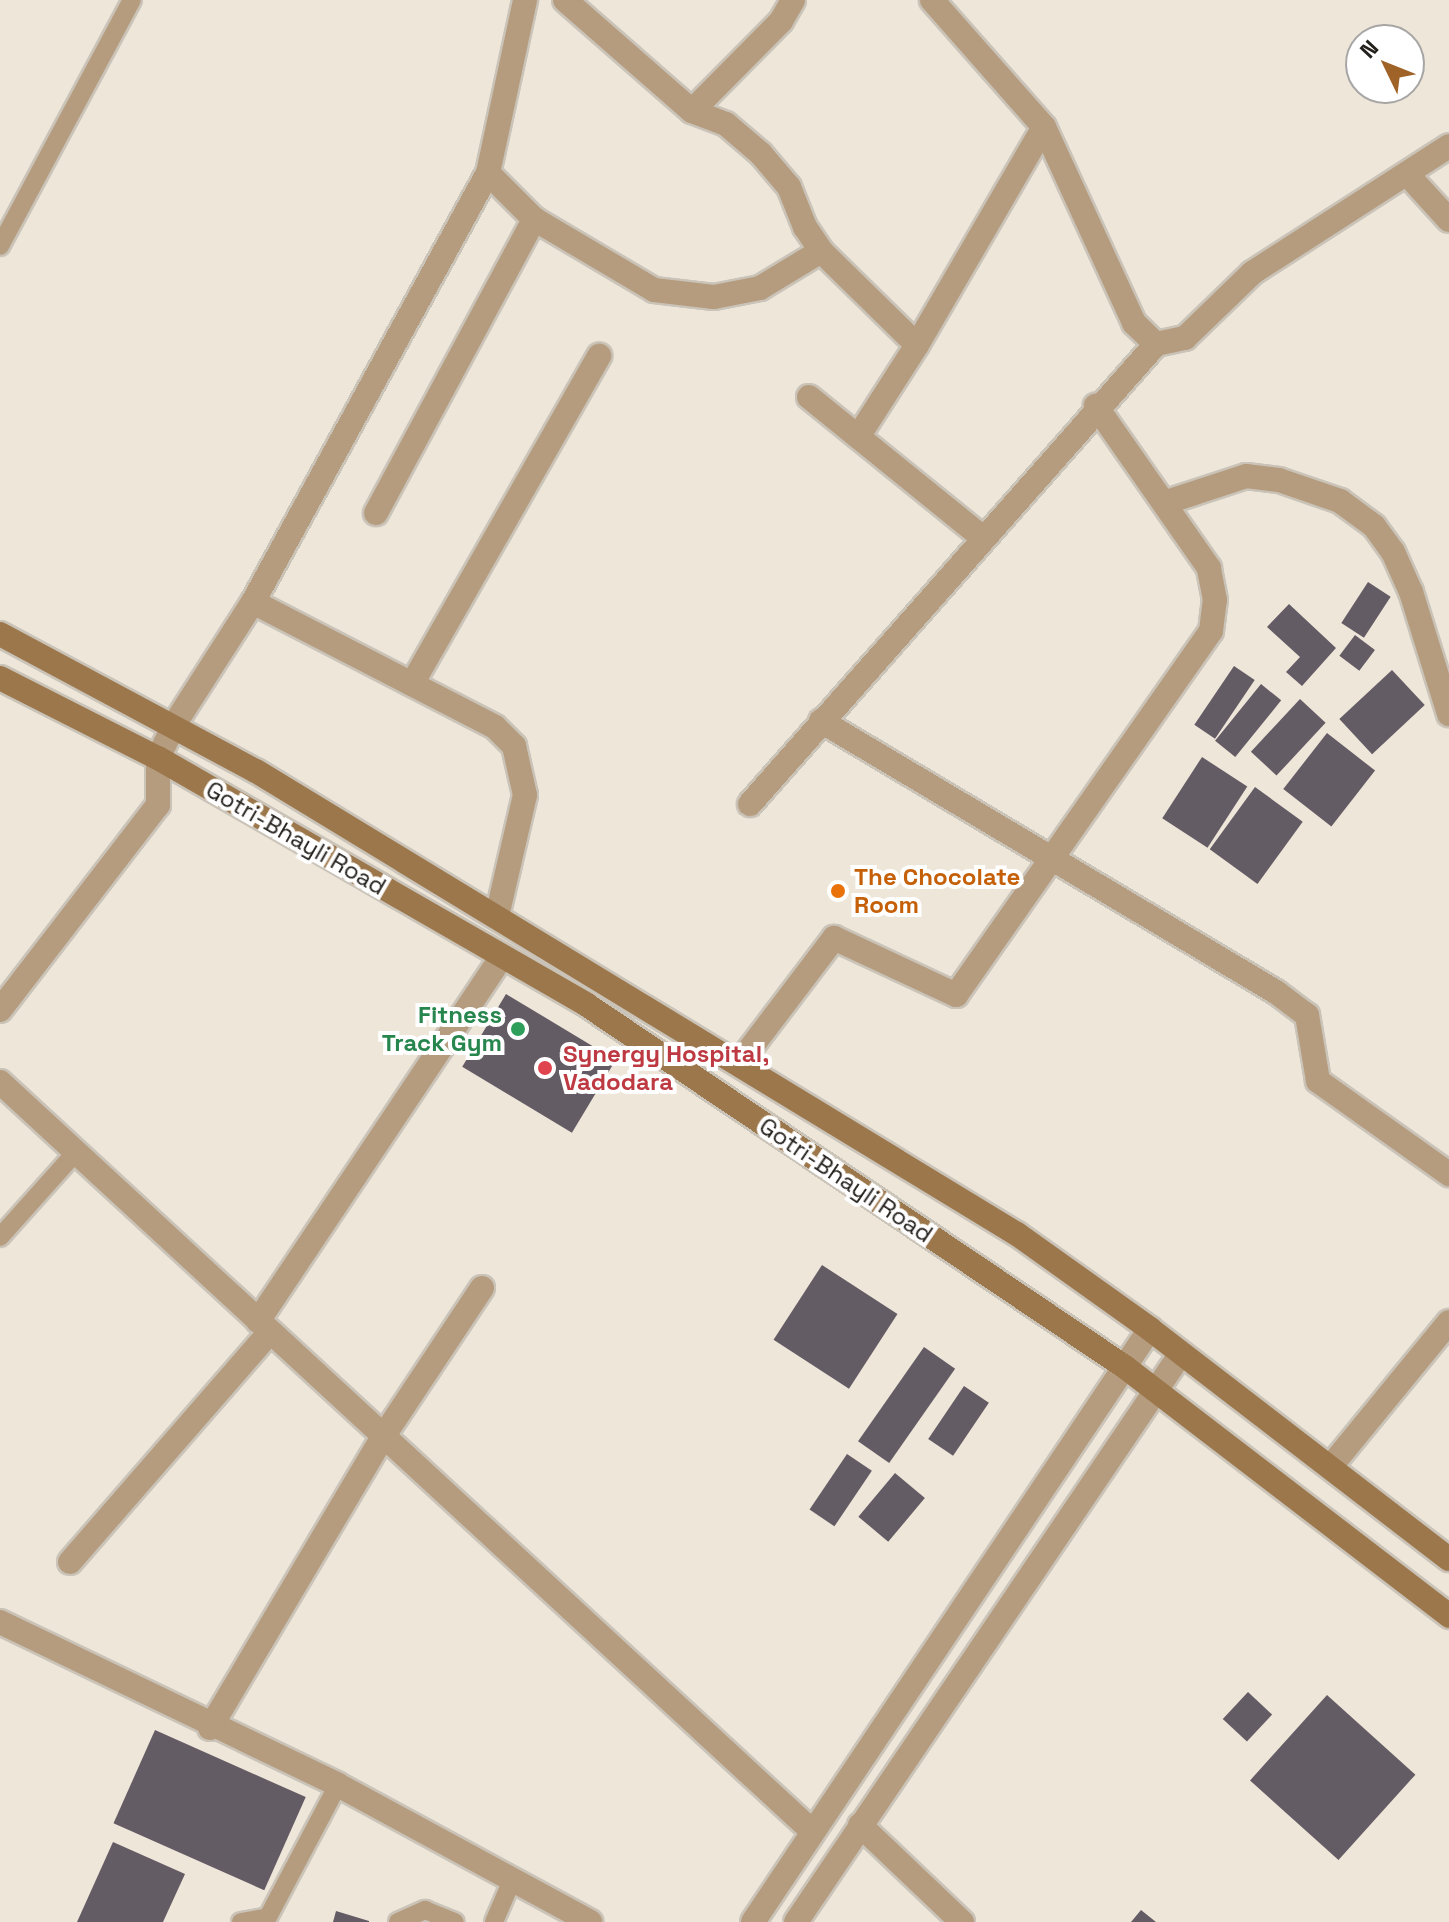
<!DOCTYPE html>
<style>
body{margin:0}
#map{position:relative;width:1449px;height:1922px;overflow:hidden;background:#efe6da;font-family:"Space Grotesk",sans-serif}
div>[style]{position:absolute}
.building>*{inset:0;background:#645c65;transform-origin:0 0}
.roads{filter:drop-shadow(2px 0 #cac3b8) drop-shadow(-2px 0 #cac3b8) drop-shadow(0 2px #cac3b8) drop-shadow(0 -2px #cac3b8)}
.lane>*{height:18px;margin:-9px;padding:0 9px;transform-origin:9px;border-radius:9px;background:#b59c7f}
.street>*{height:24px;margin:-12px;padding:0 12px;transform-origin:12px;border-radius:12px;background:#b59c7f}
.secondary>*{height:24px;margin:-12px;padding:0 12px;transform-origin:12px;border-radius:12px;background:#9c774b}
.dots>*{width:22px;height:22px;translate:-50% -50%;box-sizing:border-box;border:4px solid #fff;border-radius:50%}
span{translate:-50% -50%;white-space:nowrap;text-align:center;line-height:1.15;-webkit-text-stroke:8px #fff;paint-order:stroke}
.street-label{font-size:24px;color:#24211d}
.food-label{font-size:24px;color:#c56008;font-weight:700}
.left{translate:0 -50%;text-align:left}
.leisure-label{font-size:24px;color:#27864d;font-weight:700}
.right{translate:-100% -50%;text-align:right}
.health-label{font-size:24px;color:#be3a42;font-weight:700}
.north{position:absolute;left:1345px;top:24px;width:80px;height:80px;box-sizing:border-box;background:#fff;border:2px solid #a7a6a5;border-radius:50%;rotate:313deg;font-size:22px;font-weight:700;line-height:32px;text-align:center;color:#24211d}
.north::after{content:'';display:block;margin:auto;width:28px;height:36px;background:#9f6227;clip-path:polygon(50% 0,100% 100%,50% 72%,0 100%)}
</style>
<div id="map">
<div class="building">
<div style="left:1368px;top:582px;width:27px;height:49px;rotate:33deg"></div>
<div style="clip-path:polygon(1289px 604px,1336px 648px,1302px 686px,1286px 672px,1300px 657px,1267px 627px)"></div>
<div style="left:1355px;top:635px;width:25px;height:26px;rotate:37deg"></div>
<div style="left:1234px;top:666px;width:25px;height:71px;rotate:34deg"></div>
<div style="left:1392px;top:670px;width:48px;height:72px;rotate:47deg"></div>
<div style="left:1261px;top:684px;width:26px;height:73px;rotate:39deg"></div>
<div style="left:1300px;top:699px;width:35px;height:72px;rotate:43deg"></div>
<div style="left:1327px;top:733px;width:61px;height:71px;rotate:38deg"></div>
<div style="left:1202px;top:757px;width:54px;height:73px;rotate:33deg"></div>
<div style="left:1255px;top:787px;width:59px;height:77px;rotate:36deg"></div>
<div style="left:506px;top:994px;width:128px;height:85px;rotate:31deg"></div>
<div style="left:822px;top:1265px;width:90px;height:89px;rotate:33deg"></div>
<div style="left:924px;top:1347px;width:38px;height:115px;rotate:35deg"></div>
<div style="left:964px;top:1386px;width:30px;height:64px;rotate:34deg"></div>
<div style="left:847px;top:1454px;width:30px;height:67px;rotate:34deg"></div>
<div style="left:895px;top:1473px;width:39px;height:57px;rotate:40deg"></div>
<div style="left:1248px;top:1692px;width:33px;height:37px;rotate:43deg"></div>
<div style="left:1327px;top:1695px;width:119px;height:115px;rotate:42deg"></div>
<div style="left:155px;top:1730px;width:165px;height:102px;rotate:24deg"></div>
<div style="clip-path:polygon(113px 1842px,185px 1874px,163px 1922px,77px 1922px)"></div>
<div style="clip-path:polygon(1141px 1910px,1156px 1922px,1131px 1922px)"></div>
<div style="clip-path:polygon(336px 1911px,369px 1921px,369px 1922px,333px 1922px)"></div>
</div>
<div class="roads">
<div class="lane">
<div style="left:0;top:246px;width:279px;rotate:-61.8deg"></div>
<div style="left:0;top:1237px;width:114px;rotate:-48.2deg"></div>
<div style="left:241px;top:1922px;width:27px;rotate:-10deg"></div>
<div style="left:268px;top:1917px;width:149px;rotate:-62.1deg"></div>
<div style="left:398px;top:1922px;width:30px;rotate:-24deg"></div>
<div style="left:425px;top:1910px;width:32px;rotate:22deg"></div>
<div style="left:494px;top:1922px;width:46px;rotate:-66.8deg"></div>
</div>
<div class="street">
<div style="left:565px;top:0;width:169px;rotate:41.2deg"></div>
<div style="left:692px;top:111px;width:36px;rotate:21deg"></div>
<div style="left:726px;top:124px;width:46px;rotate:40.6deg"></div>
<div style="left:761px;top:154px;width:43px;rotate:49.7deg"></div>
<div style="left:789px;top:187px;width:43px;rotate:68.2deg"></div>
<div style="left:805px;top:227px;width:29px;rotate:56deg"></div>
<div style="left:821px;top:251px;width:134px;rotate:44.4deg"></div>
<div style="left:917px;top:345px;width:109px;rotate:122.7deg"></div>
<div style="left:932px;top:0;width:169px;rotate:48.6deg"></div>
<div style="left:1044px;top:127px;width:216px;rotate:65.3deg"></div>
<div style="left:1134px;top:323px;width:30px;rotate:44deg"></div>
<div style="left:1156px;top:344px;width:30px;rotate:-12deg"></div>
<div style="left:1185px;top:338px;width:93px;rotate:-44.1deg"></div>
<div style="left:1252px;top:273px;width:234px;rotate:-32.8deg"></div>
<div style="left:692px;top:111px;width:127px;rotate:-45.3deg"></div>
<div style="left:781px;top:21px;width:24px;rotate:-60deg"></div>
<div style="left:488px;top:173px;width:65px;rotate:45deg"></div>
<div style="left:534px;top:219px;width:139px;rotate:30.6deg"></div>
<div style="left:654px;top:290px;width:60px;rotate:6.7deg"></div>
<div style="left:714px;top:297px;width:47px;rotate:-11.1deg"></div>
<div style="left:760px;top:288px;width:71px;rotate:-31.2deg"></div>
<div style="left:1407px;top:174px;width:62px;rotate:47.6deg"></div>
<div style="left:917px;top:345px;width:252px;rotate:-59.8deg"></div>
<div style="left:809px;top:397px;width:223px;rotate:39deg"></div>
<div style="left:1167px;top:502px;width:83px;rotate:-18.2deg"></div>
<div style="left:1246px;top:476px;width:33px;rotate:7deg"></div>
<div style="left:1279px;top:480px;width:65px;rotate:19deg"></div>
<div style="left:1340px;top:501px;width:42px;rotate:36.3deg"></div>
<div style="left:1374px;top:526px;width:32px;rotate:54deg"></div>
<div style="left:1393px;top:552px;width:44px;rotate:65.8deg"></div>
<div style="left:1411px;top:592px;width:128px;rotate:72.7deg"></div>
<div style="left:376px;top:513px;width:334px;rotate:-61.7deg"></div>
<div style="left:253px;top:602px;width:272px;rotate:27.3deg"></div>
<div style="left:495px;top:727px;width:27px;rotate:45deg"></div>
<div style="left:514px;top:746px;width:50px;rotate:77.3deg"></div>
<div style="left:525px;top:795px;width:124px;rotate:103deg"></div>
<div style="left:412px;top:684px;width:378px;rotate:-60.3deg"></div>
<div style="left:821px;top:721px;width:530px;rotate:30.78deg"></div>
<div style="left:1276px;top:992px;width:39px;rotate:37deg"></div>
<div style="left:1307px;top:1015px;width:67px;rotate:80.5deg"></div>
<div style="left:1318px;top:1081px;width:161px;rotate:35.4deg"></div>
<div style="left:750px;top:804px;width:614px;rotate:-48.57deg"></div>
<div style="left:0;top:1010px;width:259px;rotate:-52.4deg"></div>
<div style="left:158px;top:805px;width:47px;rotate:-90deg"></div>
<div style="left:158px;top:758px;width:37px;rotate:-64deg"></div>
<div style="left:174px;top:725px;width:146px;rotate:-57.3deg"></div>
<div style="left:253px;top:602px;width:489px;rotate:-61.3deg"></div>
<div style="left:488px;top:173px;width:177px;rotate:-77.9deg"></div>
<div style="left:740px;top:1062px;width:156px;rotate:-52.8deg"></div>
<div style="left:834px;top:938px;width:135px;rotate:25deg"></div>
<div style="left:956px;top:995px;width:444px;rotate:-55deg"></div>
<div style="left:1211px;top:631px;width:31px;rotate:-83deg"></div>
<div style="left:1215px;top:600px;width:33px;rotate:-101deg"></div>
<div style="left:1209px;top:568px;width:198px;rotate:-124.9deg"></div>
<div style="left:0;top:1082px;width:1105px;rotate:42.69deg"></div>
<div style="left:258px;top:1321px;width:439px;rotate:-56.2deg"></div>
<div style="left:1331px;top:1466px;width:186px;rotate:-50.7deg"></div>
<div style="left:70px;top:1562px;width:305px;rotate:-49deg"></div>
<div style="left:0;top:1622px;width:375px;rotate:25.7deg"></div>
<div style="left:338px;top:1785px;width:287px;rotate:28.5deg"></div>
<div style="left:210px;top:1728px;width:339px;rotate:-59.3deg"></div>
<div style="left:383px;top:1437px;width:179px;rotate:-56.4deg"></div>
<div style="left:860px;top:1825px;width:141px;rotate:43.6deg"></div>
<div style="left:753px;top:1922px;width:714px;rotate:-56.2deg"></div>
<div style="left:796px;top:1922px;width:685px;rotate:-55.89deg"></div>
</div>
<div class="secondary">
<div style="left:0;top:634px;width:290px;rotate:28.2deg"></div>
<div style="left:256px;top:771px;width:891px;rotate:31.32deg"></div>
<div style="left:1017px;top:1234px;width:163px;rotate:35.5deg"></div>
<div style="left:1150px;top:1329px;width:377px;rotate:37.6deg"></div>
<div style="left:0;top:678px;width:177px;rotate:26.9deg"></div>
<div style="left:158px;top:758px;width:495px;rotate:29.9deg"></div>
<div style="left:587px;top:1005px;width:648px;rotate:33.94deg"></div>
<div style="left:1125px;top:1367px;width:409px;rotate:37.5deg"></div>
</div>
</div>
<div class="dots">
<div style="left:838px;top:891px;background:#e8710a"></div>
<div style="left:518px;top:1029px;background:#2e9e5b"></div>
<div style="left:545px;top:1068px;background:#e0444e"></div>
</div>
<div class="street-label">
<span style="left:296px;top:838px;rotate:30deg">Gotri-Bhayli Road</span>
<span style="left:846px;top:1180px;rotate:34deg">Gotri-Bhayli Road</span>
</div>
<div class="food-label">
<span class="left" style="left:854px;top:891px">The Chocolate<br>Room</span>
</div>
<div class="leisure-label">
<span class="right" style="left:502px;top:1029px">Fitness<br>Track Gym</span>
</div>
<div class="health-label">
<span class="left" style="left:563px;top:1068px">Synergy Hospital,<br>Vadodara</span>
</div>
<div class="north">N</div>
</div>
